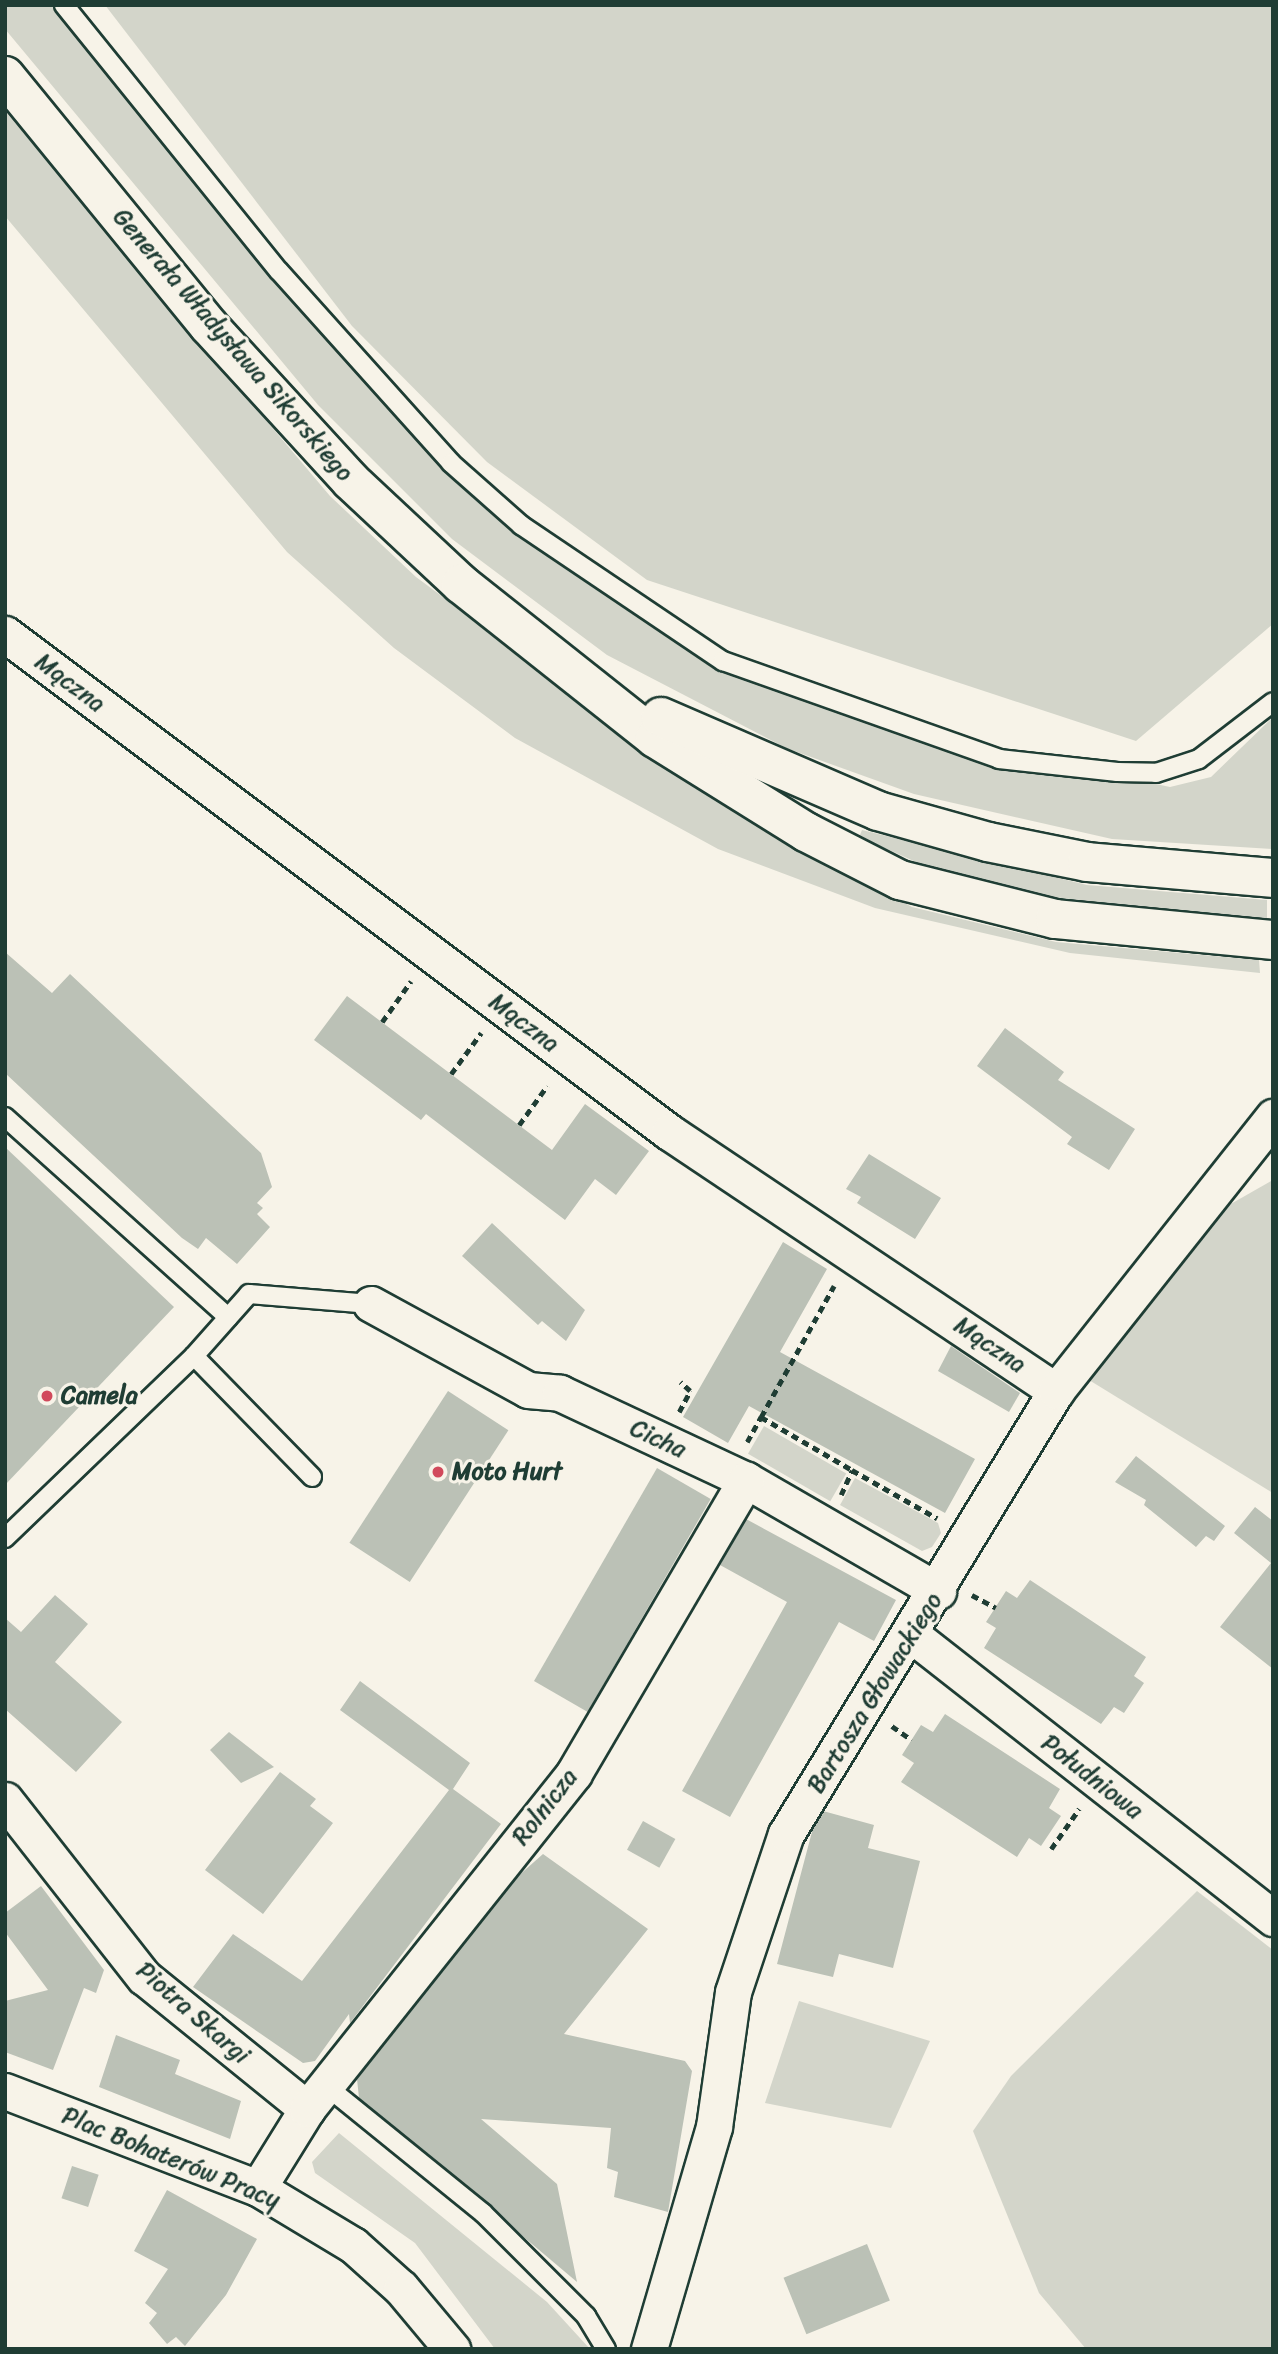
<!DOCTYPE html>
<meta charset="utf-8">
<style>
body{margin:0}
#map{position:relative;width:1278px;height:2354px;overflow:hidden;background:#f7f3e8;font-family:Sriracha,sans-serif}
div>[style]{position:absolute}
.green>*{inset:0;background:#d3d5ca;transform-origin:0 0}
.building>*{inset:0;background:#bbc1b6;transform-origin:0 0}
.path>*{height:4.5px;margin-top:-2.25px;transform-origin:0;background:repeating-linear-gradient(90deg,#1f3d34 0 7px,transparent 0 12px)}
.roads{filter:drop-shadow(2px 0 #1f3d34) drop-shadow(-2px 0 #1f3d34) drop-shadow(0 2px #1f3d34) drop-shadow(0 -2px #1f3d34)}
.service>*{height:18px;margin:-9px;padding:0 9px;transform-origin:9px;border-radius:9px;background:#f7f3e8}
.minor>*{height:35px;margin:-17.5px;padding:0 17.5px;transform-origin:17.5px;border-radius:17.5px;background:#f7f3e8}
.secondary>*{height:38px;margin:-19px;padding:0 19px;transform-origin:19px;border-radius:19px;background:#f7f3e8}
.dots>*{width:19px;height:19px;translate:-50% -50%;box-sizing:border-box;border:4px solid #f7f3e8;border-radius:50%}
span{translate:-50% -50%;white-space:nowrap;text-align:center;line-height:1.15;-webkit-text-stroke:6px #f7f3e8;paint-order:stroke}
.street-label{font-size:24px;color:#1f3d34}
.poi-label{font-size:24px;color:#1f3d34;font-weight:700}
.left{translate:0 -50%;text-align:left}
.frame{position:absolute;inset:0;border:7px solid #1f3d34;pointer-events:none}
</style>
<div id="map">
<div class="green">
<div style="clip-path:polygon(5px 5px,53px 5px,431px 456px,602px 592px,701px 653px,878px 725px,1170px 787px,1211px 777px,1273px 717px,1273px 849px,1112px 839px,914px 794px,786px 748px,607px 655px,452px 539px,318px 405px,5px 29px)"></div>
<div style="clip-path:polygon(105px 5px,1273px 5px,1273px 624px,1136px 741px,647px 580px,487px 462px,352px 326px)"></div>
<div style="clip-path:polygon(5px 111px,330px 496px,416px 577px,575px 695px,819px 858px,912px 907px,1056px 942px,1259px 960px,1260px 973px,1070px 953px,875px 908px,718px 849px,515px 738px,394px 648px,287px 552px,5px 216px)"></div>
<div style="clip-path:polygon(862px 830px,1087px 885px,1267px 900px,1267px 920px,1024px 894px,936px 871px,876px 844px,860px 835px)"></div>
<div style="clip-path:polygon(1273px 1180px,1273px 1493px,1089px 1380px,1229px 1205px)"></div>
<div style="left:764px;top:1426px;width:95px;height:32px;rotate:30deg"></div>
<div style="clip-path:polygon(855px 1478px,938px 1523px,941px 1533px,932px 1547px,922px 1551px,840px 1505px)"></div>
<div style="clip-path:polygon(1197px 1891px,1273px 1950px,1273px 2349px,1086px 2349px,1039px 2293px,973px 2131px,1011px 2076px)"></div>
<div style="clip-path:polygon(799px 2001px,930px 2041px,891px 2128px,765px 2103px)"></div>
<div style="clip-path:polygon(339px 2133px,547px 2302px,590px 2349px,495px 2349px,415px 2243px,315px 2173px,312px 2162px)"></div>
</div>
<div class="building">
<div style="clip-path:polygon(5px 952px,52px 993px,70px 974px,261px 1153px,272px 1187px,257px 1203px,263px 1208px,257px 1214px,270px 1227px,237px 1264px,206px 1238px,198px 1249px,182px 1238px,5px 1073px)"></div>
<div style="clip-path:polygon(347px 996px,552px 1150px,585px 1104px,649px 1151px,616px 1195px,595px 1179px,565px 1220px,426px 1114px,421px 1120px,314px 1040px)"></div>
<div style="clip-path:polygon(1005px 1028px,1064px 1072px,1058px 1080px,1135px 1129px,1109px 1170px,1067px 1144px,1072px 1137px,977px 1066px)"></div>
<div style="clip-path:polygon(5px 1147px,174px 1307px,5px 1485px)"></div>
<div style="clip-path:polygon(869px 1154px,941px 1198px,915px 1239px,857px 1203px,861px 1197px,846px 1189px)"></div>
<div style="clip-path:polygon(492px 1223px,585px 1310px,566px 1341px,542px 1321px,538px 1325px,462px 1256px)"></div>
<div style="clip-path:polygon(783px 1242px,827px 1269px,780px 1352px,975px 1459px,945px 1513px,749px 1406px,728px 1443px,683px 1417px)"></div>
<div style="clip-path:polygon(951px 1346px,1020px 1393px,1009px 1412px,938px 1371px)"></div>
<div style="left:448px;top:1391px;width:72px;height:181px;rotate:33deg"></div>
<div style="clip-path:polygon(1136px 1456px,1225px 1526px,1214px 1541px,1206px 1536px,1196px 1547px,1144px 1505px,1146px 1500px,1115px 1482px)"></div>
<div style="left:657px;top:1468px;width:62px;height:246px;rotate:30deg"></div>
<div style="clip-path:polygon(1255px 1507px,1273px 1521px,1273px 1669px,1220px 1627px,1271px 1563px,1234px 1533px)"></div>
<div style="clip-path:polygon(746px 1519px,896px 1600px,874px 1641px,839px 1622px,730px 1817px,682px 1791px,787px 1602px,720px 1565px)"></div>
<div style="clip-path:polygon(1030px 1580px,1146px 1657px,1134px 1676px,1144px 1683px,1124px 1713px,1114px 1707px,1101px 1724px,984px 1648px,996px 1628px,986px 1622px,1006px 1591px,1017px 1598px)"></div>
<div style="clip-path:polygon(55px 1595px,88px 1624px,55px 1662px,122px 1722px,76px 1772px,5px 1709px,5px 1618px,21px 1632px)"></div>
<div style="clip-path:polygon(360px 1681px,470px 1763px,453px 1789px,501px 1824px,350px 2023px,349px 2014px,315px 2061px,303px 2063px,193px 1987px,233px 1934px,302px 1981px,449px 1790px,340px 1710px)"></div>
<div style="clip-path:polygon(945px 1714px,1060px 1789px,1049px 1808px,1061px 1816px,1041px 1846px,1029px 1838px,1017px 1857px,901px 1782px,914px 1763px,902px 1755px,921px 1725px,933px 1732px)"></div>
<div style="clip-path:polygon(229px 1732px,274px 1767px,241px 1783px,210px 1750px)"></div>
<div style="clip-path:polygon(280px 1772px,316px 1799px,310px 1806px,333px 1823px,263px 1914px,205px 1870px)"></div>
<div style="clip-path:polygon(823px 1811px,874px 1825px,868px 1848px,920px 1861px,893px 1968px,839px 1954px,833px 1977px,777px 1964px,813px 1828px)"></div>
<div style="left:643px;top:1821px;width:37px;height:33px;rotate:29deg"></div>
<div style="clip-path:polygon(543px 1854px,648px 1929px,564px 2034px,685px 2061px,692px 2071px,668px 2212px,614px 2197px,618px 2172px,607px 2168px,611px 2128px,481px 2119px,557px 2184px,577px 2282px,359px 2098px,357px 2079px,516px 1878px)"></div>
<div style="clip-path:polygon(41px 1886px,104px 1970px,96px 1993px,84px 1988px,53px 2070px,5px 2052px,5px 2001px,48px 1990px,5px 1932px,5px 1913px)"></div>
<div style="clip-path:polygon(116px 2035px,180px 2060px,175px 2074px,241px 2101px,230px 2139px,99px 2087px)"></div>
<div style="left:72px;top:2166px;width:28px;height:34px;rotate:18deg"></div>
<div style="clip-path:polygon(167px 2190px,257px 2239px,226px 2295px,185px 2346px,176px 2337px,167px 2344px,149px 2323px,157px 2313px,145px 2303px,168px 2269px,134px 2251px)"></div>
<div style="left:867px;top:2244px;width:61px;height:90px;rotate:68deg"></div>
</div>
<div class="path">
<div style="left:382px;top:1022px;width:50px;rotate:-54.7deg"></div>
<div style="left:451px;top:1074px;width:51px;rotate:-53.8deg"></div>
<div style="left:519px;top:1125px;width:48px;rotate:-54.3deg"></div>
<div style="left:679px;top:1412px;width:24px;rotate:-62deg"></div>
<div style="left:690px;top:1391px;width:13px;rotate:-138deg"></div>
<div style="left:761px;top:1417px;width:150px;rotate:-60.9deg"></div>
<div style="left:747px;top:1442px;width:29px;rotate:-61deg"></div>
<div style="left:761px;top:1417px;width:105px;rotate:30.2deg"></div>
<div style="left:841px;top:1495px;width:27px;rotate:-66deg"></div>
<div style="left:852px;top:1470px;width:98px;rotate:29.5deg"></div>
<div style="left:972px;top:1595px;width:27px;rotate:28deg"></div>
<div style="left:892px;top:1726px;width:24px;rotate:35deg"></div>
<div style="left:1051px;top:1849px;width:49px;rotate:-55deg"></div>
</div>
<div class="roads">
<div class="service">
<div style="left:64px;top:5px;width:342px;rotate:51.1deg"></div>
<div style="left:279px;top:271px;width:258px;rotate:48.1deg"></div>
<div style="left:451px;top:463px;width:94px;rotate:41.5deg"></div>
<div style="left:521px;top:525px;width:244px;rotate:34deg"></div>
<div style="left:723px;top:661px;width:293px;rotate:19.5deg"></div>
<div style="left:999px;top:759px;width:119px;rotate:6.3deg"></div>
<div style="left:1117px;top:772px;width:39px;rotate:1deg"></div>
<div style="left:1156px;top:773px;width:45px;rotate:-18deg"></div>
<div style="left:1199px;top:759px;width:93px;rotate:-37.6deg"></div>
<div style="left:5px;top:1117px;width:300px;rotate:41.9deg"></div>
<div style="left:194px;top:1356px;width:83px;rotate:-48.4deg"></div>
<div style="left:249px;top:1294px;width:122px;rotate:4.7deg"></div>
<div style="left:5px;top:1538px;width:262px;rotate:-43.9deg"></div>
<div style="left:194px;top:1356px;width:169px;rotate:45.7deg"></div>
<div style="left:325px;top:2085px;width:203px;rotate:39deg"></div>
<div style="left:483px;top:2213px;width:146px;rotate:45deg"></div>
<div style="left:586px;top:2316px;width:39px;rotate:59deg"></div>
</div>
<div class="minor">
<div style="left:5px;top:634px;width:830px;rotate:36.87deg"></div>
<div style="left:669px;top:1132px;width:466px;rotate:33.8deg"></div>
<div style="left:371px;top:1304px;width:179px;rotate:28.7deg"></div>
<div style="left:528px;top:1390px;width:32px;rotate:5deg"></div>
<div style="left:560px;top:1393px;width:205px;rotate:25.1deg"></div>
<div style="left:746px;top:1480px;width:222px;rotate:30deg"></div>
<div style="left:912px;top:1635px;width:459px;rotate:38.1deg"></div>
<div style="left:5px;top:1800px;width:225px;rotate:51.9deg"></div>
<div style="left:144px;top:1977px;width:210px;rotate:39deg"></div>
<div style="left:307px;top:2109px;width:93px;rotate:121.8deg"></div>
<div style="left:5px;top:2091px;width:271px;rotate:21deg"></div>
<div style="left:258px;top:2188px;width:111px;rotate:31deg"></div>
<div style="left:353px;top:2245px;width:64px;rotate:41.9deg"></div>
<div style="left:401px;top:2288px;width:80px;rotate:50.1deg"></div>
<div style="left:307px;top:2109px;width:429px;rotate:-51.5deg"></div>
<div style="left:574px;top:1773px;width:340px;rotate:-59.6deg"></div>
<div style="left:649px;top:2349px;width:231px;rotate:-73.7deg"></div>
<div style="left:714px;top:2127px;width:136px;rotate:-82deg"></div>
<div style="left:733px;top:1992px;width:167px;rotate:-71.5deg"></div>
<div style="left:786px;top:1834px;width:519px;rotate:-58.64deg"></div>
<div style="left:1056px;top:1391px;width:350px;rotate:-51.6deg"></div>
</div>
<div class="secondary">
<div style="left:5px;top:76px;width:323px;rotate:50.8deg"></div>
<div style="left:209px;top:326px;width:210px;rotate:47.5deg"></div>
<div style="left:351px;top:481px;width:151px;rotate:43.1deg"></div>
<div style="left:461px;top:584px;width:248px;rotate:38.4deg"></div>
<div style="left:655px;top:738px;width:178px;rotate:31.9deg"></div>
<div style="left:806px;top:832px;width:106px;rotate:27.1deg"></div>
<div style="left:900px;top:880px;width:160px;rotate:14.1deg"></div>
<div style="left:1055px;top:919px;width:219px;rotate:5.5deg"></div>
<div style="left:661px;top:717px;width:236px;rotate:23.4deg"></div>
<div style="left:878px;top:811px;width:114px;rotate:15.7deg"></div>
<div style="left:988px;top:842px;width:101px;rotate:11.4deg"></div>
<div style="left:1087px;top:862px;width:187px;rotate:4.9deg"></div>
</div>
</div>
<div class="dots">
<div style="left:47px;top:1396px;background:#d1495b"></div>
<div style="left:438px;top:1472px;background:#d1495b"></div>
</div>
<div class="street-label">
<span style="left:233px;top:345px;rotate:49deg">Generała Władysława Sikorskiego</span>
<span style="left:70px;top:683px;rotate:37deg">Mączna</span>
<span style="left:524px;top:1023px;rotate:37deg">Mączna</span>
<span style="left:990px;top:1345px;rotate:34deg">Mączna</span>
<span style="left:658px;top:1439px;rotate:25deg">Cicha</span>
<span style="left:875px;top:1693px;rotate:-58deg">Bartosza Głowackiego</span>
<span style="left:1092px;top:1777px;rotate:38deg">Południowa</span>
<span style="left:545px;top:1807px;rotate:-52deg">Rolnicza</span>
<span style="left:193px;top:2013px;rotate:41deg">Piotra Skargi</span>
<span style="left:171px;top:2158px;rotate:22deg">Plac Bohaterów Pracy</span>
</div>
<div class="poi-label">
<span class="left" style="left:61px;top:1396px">Camela</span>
<span class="left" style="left:452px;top:1472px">Moto Hurt</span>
</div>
<div class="frame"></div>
</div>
